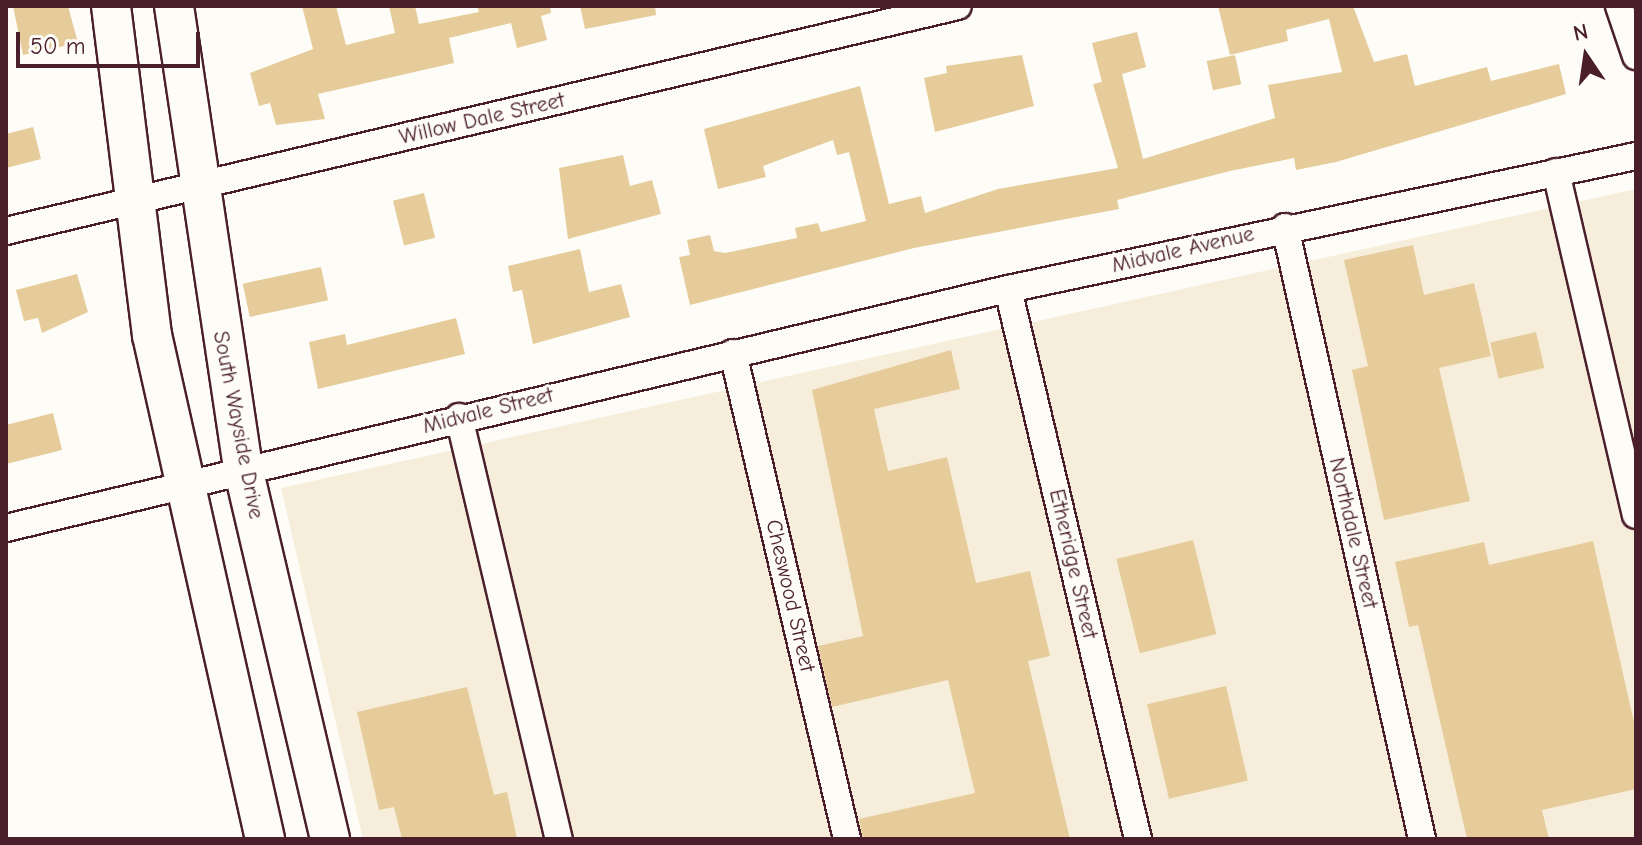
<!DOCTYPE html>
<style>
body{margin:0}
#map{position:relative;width:1642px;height:845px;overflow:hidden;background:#fdfcf7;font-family:"Comic Neue",sans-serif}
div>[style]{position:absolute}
.built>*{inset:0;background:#f6eedb}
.building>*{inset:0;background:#e6cc9b;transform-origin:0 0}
.roads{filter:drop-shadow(2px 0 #4a1f2b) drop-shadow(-2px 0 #4a1f2b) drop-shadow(0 2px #4a1f2b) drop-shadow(0 -2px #4a1f2b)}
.street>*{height:26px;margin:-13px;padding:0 13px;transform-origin:13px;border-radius:13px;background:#fdfcf7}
.secondary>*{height:38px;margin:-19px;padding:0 19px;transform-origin:19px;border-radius:19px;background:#fdfcf7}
span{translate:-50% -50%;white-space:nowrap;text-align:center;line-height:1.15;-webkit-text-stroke:6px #fdfcf7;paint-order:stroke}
.street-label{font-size:22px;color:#4a1f2b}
.frame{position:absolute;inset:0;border:8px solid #4a1f2b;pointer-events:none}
.north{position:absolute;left:1546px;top:16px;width:80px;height:80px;-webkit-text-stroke:6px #fdfcf7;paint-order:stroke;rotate:347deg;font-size:22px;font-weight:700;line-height:32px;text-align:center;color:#4a1f2b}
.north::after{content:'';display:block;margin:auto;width:28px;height:36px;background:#4a1f2b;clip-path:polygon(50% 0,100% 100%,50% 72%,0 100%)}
.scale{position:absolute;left:16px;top:32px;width:184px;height:36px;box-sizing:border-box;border:4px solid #4a1f2b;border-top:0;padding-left:10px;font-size:24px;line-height:28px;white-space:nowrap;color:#4a1f2b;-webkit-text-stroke:6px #fdfcf7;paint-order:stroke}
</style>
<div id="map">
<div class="built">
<div style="clip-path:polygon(1636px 189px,1636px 839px,363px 839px,281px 488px)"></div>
</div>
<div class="building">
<div style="clip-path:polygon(13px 6px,68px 6px,78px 43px,23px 55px)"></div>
<div style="clip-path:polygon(302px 6px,336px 6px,346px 45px,395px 33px,389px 6px,415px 6px,419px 24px,479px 12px,477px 6px,550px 6px,551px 13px,541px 16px,547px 40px,517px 48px,511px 23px,449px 38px,454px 63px,318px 94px,325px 119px,276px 125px,270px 103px,259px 106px,250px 73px,313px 49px)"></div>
<div style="clip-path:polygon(580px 6px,655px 6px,656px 15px,585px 29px)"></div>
<div style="clip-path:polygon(1218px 6px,1353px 6px,1374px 62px,1407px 54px,1415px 86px,1487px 67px,1491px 81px,1559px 64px,1566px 94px,1336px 162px,1296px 170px,1294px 158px,1230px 171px,1117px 200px,1119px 209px,914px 248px,690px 305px,679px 257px,690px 255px,687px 240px,710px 235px,714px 251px,725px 253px,797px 238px,795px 228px,818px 223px,821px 232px,866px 221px,849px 152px,837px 155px,833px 140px,763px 166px,766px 177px,718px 189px,704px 129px,860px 86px,889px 204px,921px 196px,925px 213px,998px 189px,1118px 168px,1093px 84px,1102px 82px,1092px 43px,1137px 32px,1146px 67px,1122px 74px,1143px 159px,1275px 118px,1268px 85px,1342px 72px,1329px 19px,1286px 30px,1288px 41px,1230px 55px)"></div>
<div style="clip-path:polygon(1022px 55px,1034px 106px,935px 132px,924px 78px,947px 73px,946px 66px)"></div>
<div style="left:1235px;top:55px;width:30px;height:29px;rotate:78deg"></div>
<div style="clip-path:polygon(33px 127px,41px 159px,6px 168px,6px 134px)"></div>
<div style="clip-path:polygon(623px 155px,630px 186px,652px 180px,661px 214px,568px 239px,559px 168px)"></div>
<div style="left:424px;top:193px;width:46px;height:32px;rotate:76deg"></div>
<div style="clip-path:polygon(1413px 245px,1424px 295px,1474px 283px,1491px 356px,1439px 368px,1470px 501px,1384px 520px,1352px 370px,1368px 366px,1344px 260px)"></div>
<div style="clip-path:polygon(580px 249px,589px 292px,621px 284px,630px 317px,533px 344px,522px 290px,513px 292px,508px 266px)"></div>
<div style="left:321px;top:267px;width:34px;height:80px;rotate:78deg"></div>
<div style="clip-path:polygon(77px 274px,88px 312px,42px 333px,38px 318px,24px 321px,16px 290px)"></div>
<div style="clip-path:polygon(456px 318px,465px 354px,318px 389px,309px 342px,345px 334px,347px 345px)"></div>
<div style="left:1536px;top:332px;width:37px;height:47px;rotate:77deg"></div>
<div style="clip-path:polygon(951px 350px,960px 389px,874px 409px,888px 471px,947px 457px,976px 583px,1030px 571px,1050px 656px,1028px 661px,1070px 839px,863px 839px,859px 819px,975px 793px,948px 680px,832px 707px,818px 646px,863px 636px,812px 390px)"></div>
<div style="clip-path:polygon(53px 413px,62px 450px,6px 464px,6px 425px)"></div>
<div style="left:1193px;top:540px;width:97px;height:79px;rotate:76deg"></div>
<div style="clip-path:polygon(1593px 541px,1636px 731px,1636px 789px,1542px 810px,1549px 839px,1467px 839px,1418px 625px,1409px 627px,1395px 562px,1484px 542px,1489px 565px)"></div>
<div style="left:1226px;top:686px;width:97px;height:81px;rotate:77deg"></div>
<div style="clip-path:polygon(467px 687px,494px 795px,507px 792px,517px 839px,402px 839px,394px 807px,379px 810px,357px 712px)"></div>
</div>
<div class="roads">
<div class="street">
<div style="left:1619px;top:6px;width:53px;rotate:71.2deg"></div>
<div style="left:1556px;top:172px;width:352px;rotate:76.9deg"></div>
<div style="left:1285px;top:227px;width:627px;rotate:77.38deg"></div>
<div style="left:6px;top:231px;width:978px;rotate:-13.3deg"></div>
<div style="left:1008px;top:289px;width:565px;rotate:76.7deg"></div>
<div style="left:733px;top:353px;width:499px;rotate:76.8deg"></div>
<div style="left:459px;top:417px;width:434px;rotate:76.7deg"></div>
<div style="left:6px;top:528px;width:1030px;rotate:-13.42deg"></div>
<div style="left:1008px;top:289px;width:642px;rotate:-11.96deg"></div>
</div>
<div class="secondary">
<div style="left:111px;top:6px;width:332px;rotate:82.9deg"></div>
<div style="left:152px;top:335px;width:517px;rotate:77.36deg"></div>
<div style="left:174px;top:6px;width:471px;rotate:81.5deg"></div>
<div style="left:244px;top:472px;width:377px;rotate:76.8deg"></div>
</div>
</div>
<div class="street-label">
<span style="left:482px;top:119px;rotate:-13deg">Willow Dale Street</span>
<span style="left:1183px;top:250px;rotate:-13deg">Midvale Avenue</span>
<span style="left:488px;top:411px;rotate:-14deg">Midvale Street</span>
<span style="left:238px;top:425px;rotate:79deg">South Wayside Drive</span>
<span style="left:1353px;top:533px;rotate:77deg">Northdale Street</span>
<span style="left:1073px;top:564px;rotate:77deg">Etheridge Street</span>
<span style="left:790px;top:596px;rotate:77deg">Cheswood Street</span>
</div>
<div class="frame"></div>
<div class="north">N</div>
<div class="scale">50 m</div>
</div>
